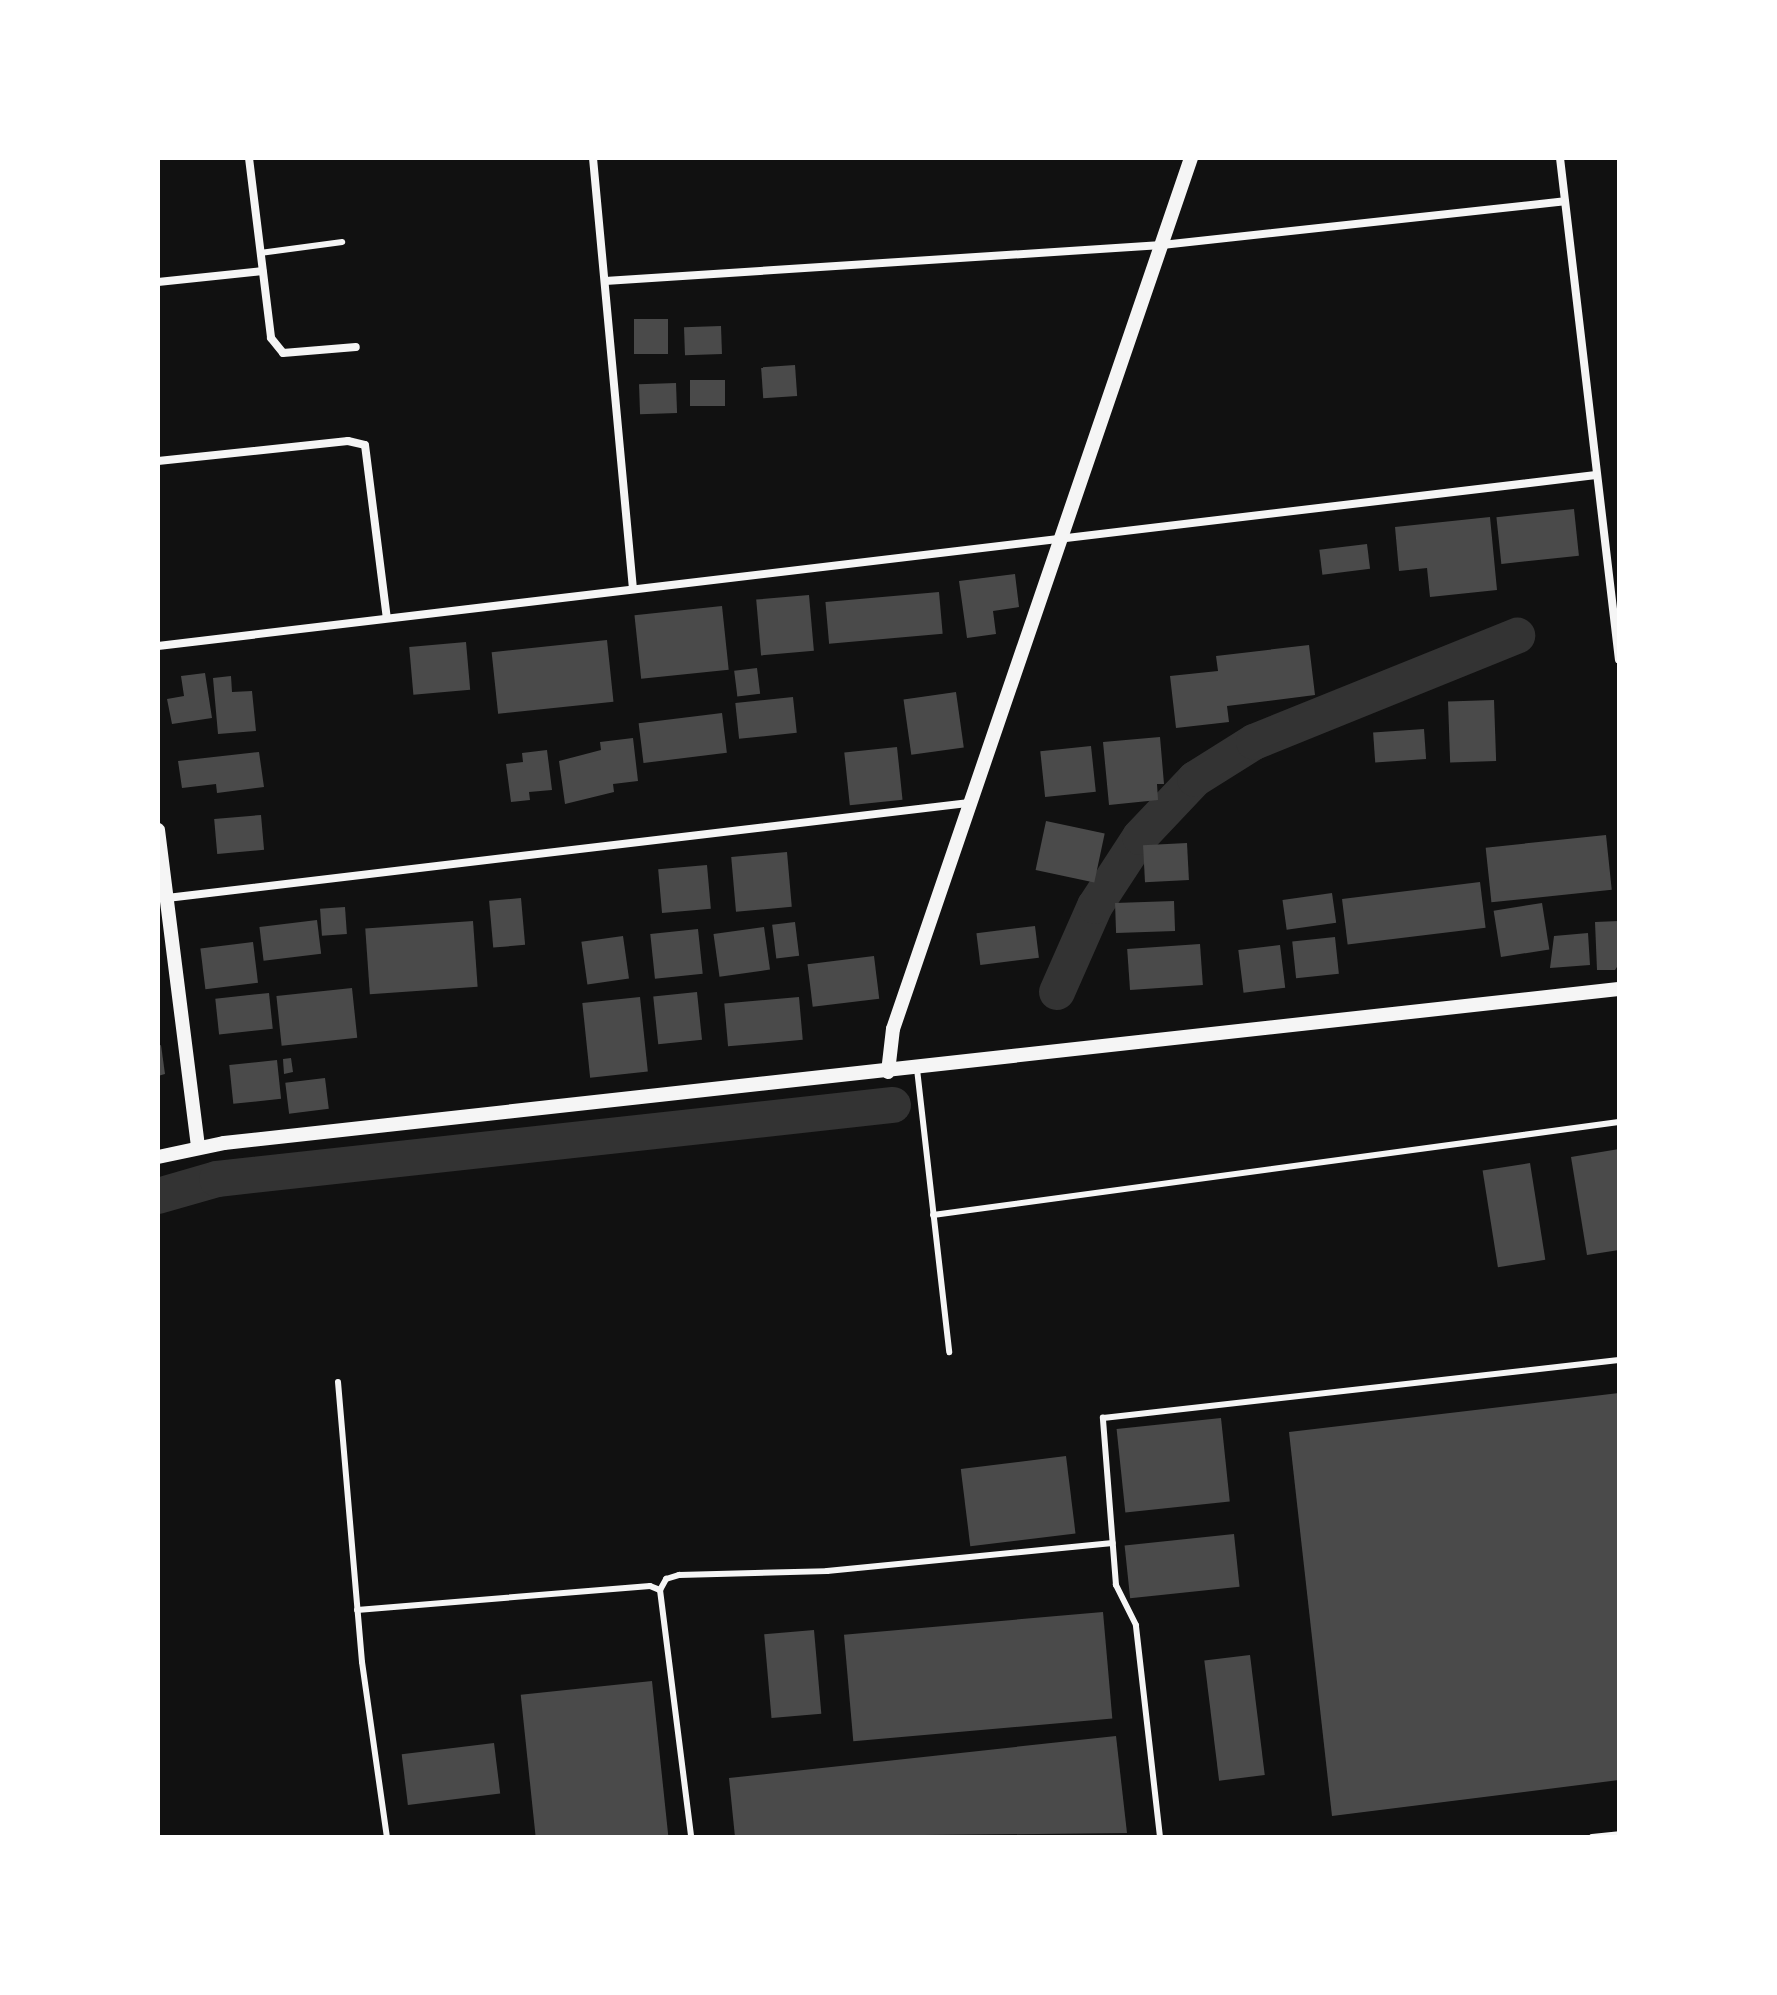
<!DOCTYPE html>
<style>
body{margin:0}
#map{position:relative;width:1777px;height:1995px;overflow:hidden;background:#111;font-family:Manrope,sans-serif}
div>[style]{position:absolute}
.canal>*{height:36px;margin:-18px;padding:0 18px;transform-origin:18px;border-radius:18px;background:#333}
.building>*{inset:0;background:#4a4a4a;transform-origin:0 0}
.service>*{height:6px;margin:-3px;padding:0 3px;transform-origin:3px;border-radius:3px;background:#f5f5f5}
.minor>*{height:8px;margin:-4px;padding:0 4px;transform-origin:4px;border-radius:4px;background:#f5f5f5}
.tertiary>*{height:14px;margin:-7px;padding:0 7px;transform-origin:7px;border-radius:7px;background:#f5f5f5}
span{translate:-50% -50%;white-space:nowrap;text-align:center;line-height:1.15;-webkit-text-stroke:8px #fff;paint-order:stroke}
.frame{position:absolute;inset:0;border:160px solid #fff;pointer-events:none}
</style>
<div id="map">
<div class="canal">
<div style="left:1057px;top:992px;width:94px;rotate:-66.2deg"></div>
<div style="left:1095px;top:906px;width:82px;rotate:-56.9deg"></div>
<div style="left:1140px;top:837px;width:80px;rotate:-46.5deg"></div>
<div style="left:1195px;top:779px;width:70px;rotate:-32.1deg"></div>
<div style="left:1254px;top:742px;width:284px;rotate:-22deg"></div>
<div style="left:158px;top:1196px;width:61px;rotate:-16.1deg"></div>
<div style="left:217px;top:1179px;width:680px;rotate:-6.25deg"></div>
</div>
<div class="building">
<div style="left:668px;top:319px;width:35px;height:34px;rotate:90deg"></div>
<div style="left:721px;top:326px;width:28px;height:37px;rotate:88deg"></div>
<div style="left:795px;top:365px;width:31px;height:34px;rotate:86deg"></div>
<div style="left:690px;top:380px;width:35px;height:26px"></div>
<div style="left:676px;top:383px;width:30px;height:37px;rotate:88deg"></div>
<div style="left:1574px;top:509px;width:47px;height:78px;rotate:84deg"></div>
<div style="clip-path:polygon(1490px 517px,1497px 590px,1430px 597px,1427px 568px,1399px 571px,1395px 527px)"></div>
<div style="left:1367px;top:544px;width:25px;height:48px;rotate:83deg"></div>
<div style="clip-path:polygon(1015px 574px,1019px 607px,993px 611px,996px 634px,967px 638px,959px 581px)"></div>
<div style="left:939px;top:592px;width:42px;height:114px;rotate:85deg"></div>
<div style="left:809px;top:595px;width:56px;height:53px;rotate:85deg"></div>
<div style="left:722px;top:606px;width:64px;height:88px;rotate:84deg"></div>
<div style="left:607px;top:640px;width:62px;height:116px;rotate:84deg"></div>
<div style="left:466px;top:642px;width:48px;height:57px;rotate:85deg"></div>
<div style="clip-path:polygon(1309px 645px,1315px 695px,1227px 706px,1229px 722px,1176px 728px,1170px 676px,1218px 671px,1216px 656px)"></div>
<div style="left:757px;top:668px;width:26px;height:23px;rotate:83deg"></div>
<div style="clip-path:polygon(205px 673px,212px 718px,172px 724px,167px 699px,184px 696px,181px 676px)"></div>
<div style="clip-path:polygon(231px 676px,232px 692px,252px 691px,256px 731px,218px 734px,213px 678px)"></div>
<div style="left:956px;top:692px;width:56px;height:53px;rotate:82deg"></div>
<div style="left:793px;top:697px;width:36px;height:58px;rotate:84deg"></div>
<div style="left:1494px;top:700px;width:61px;height:46px;rotate:88deg"></div>
<div style="left:722px;top:713px;width:40px;height:84px;rotate:83deg"></div>
<div style="left:1424px;top:729px;width:30px;height:51px;rotate:86deg"></div>
<div style="clip-path:polygon(1160px 737px,1164px 784px,1157px 784px,1158px 800px,1109px 805px,1103px 742px)"></div>
<div style="clip-path:polygon(633px 738px,638px 781px,613px 784px,614px 792px,565px 804px,559px 761px,601px 750px,600px 742px)"></div>
<div style="left:1091px;top:746px;width:46px;height:51px;rotate:84deg"></div>
<div style="left:897px;top:747px;width:53px;height:53px;rotate:84deg"></div>
<div style="clip-path:polygon(547px 750px,552px 790px,529px 792px,530px 800px,511px 802px,506px 764px,523px 762px,522px 753px)"></div>
<div style="clip-path:polygon(259px 752px,264px 787px,217px 793px,216px 784px,182px 788px,178px 761px)"></div>
<div style="left:261px;top:815px;width:35px;height:47px;rotate:85deg"></div>
<div style="left:1046px;top:821px;width:60px;height:50px;rotate:12deg"></div>
<div style="left:1606px;top:835px;width:55px;height:121px;rotate:84deg"></div>
<div style="left:1187px;top:843px;width:37px;height:44px;rotate:87deg"></div>
<div style="left:787px;top:852px;width:55px;height:56px;rotate:85deg"></div>
<div style="left:707px;top:865px;width:44px;height:49px;rotate:85deg"></div>
<div style="left:1480px;top:882px;width:46px;height:139px;rotate:83deg"></div>
<div style="left:1332px;top:893px;width:30px;height:50px;rotate:82deg"></div>
<div style="left:521px;top:898px;width:47px;height:32px;rotate:85deg"></div>
<div style="left:1174px;top:901px;width:30px;height:59px;rotate:88deg"></div>
<div style="left:1542px;top:903px;width:47px;height:49px;rotate:81deg"></div>
<div style="left:345px;top:907px;width:27px;height:25px;rotate:86deg"></div>
<div style="left:317px;top:920px;width:34px;height:58px;rotate:83deg"></div>
<div style="left:473px;top:921px;width:66px;height:108px;rotate:86deg"></div>
<div style="clip-path:polygon(1619px 921px,1619px 964px,1615px 970px,1597px 970px,1595px 922px)"></div>
<div style="left:795px;top:922px;width:34px;height:23px;rotate:83deg"></div>
<div style="left:1035px;top:926px;width:32px;height:59px;rotate:83deg"></div>
<div style="left:764px;top:927px;width:43px;height:51px;rotate:82deg"></div>
<div style="left:698px;top:929px;width:45px;height:48px;rotate:84deg"></div>
<div style="clip-path:polygon(1588px 933px,1590px 965px,1550px 968px,1554px 936px)"></div>
<div style="left:623px;top:936px;width:43px;height:42px;rotate:82deg"></div>
<div style="left:1335px;top:937px;width:37px;height:43px;rotate:84deg"></div>
<div style="left:253px;top:942px;width:41px;height:53px;rotate:83deg"></div>
<div style="left:1200px;top:944px;width:41px;height:73px;rotate:86deg"></div>
<div style="left:1280px;top:945px;width:43px;height:42px;rotate:83deg"></div>
<div style="left:874px;top:956px;width:43px;height:67px;rotate:83deg"></div>
<div style="left:352px;top:988px;width:50px;height:76px;rotate:84deg"></div>
<div style="left:697px;top:992px;width:48px;height:44px;rotate:84deg"></div>
<div style="left:269px;top:993px;width:36px;height:54px;rotate:84deg"></div>
<div style="left:640px;top:997px;width:75px;height:58px;rotate:84deg"></div>
<div style="left:799px;top:997px;width:43px;height:75px;rotate:85deg"></div>
<div style="clip-path:polygon(161px 1045px,165px 1074px,158px 1076px,158px 1046px)"></div>
<div style="clip-path:polygon(291px 1058px,293px 1072px,284px 1074px,283px 1059px)"></div>
<div style="left:277px;top:1060px;width:39px;height:48px;rotate:84deg"></div>
<div style="left:325px;top:1078px;width:31px;height:40px;rotate:83deg"></div>
<div style="clip-path:polygon(1619px 1149px,1619px 1250px,1587px 1255px,1571px 1157px)"></div>
<div style="left:1530px;top:1163px;width:98px;height:48px;rotate:81deg"></div>
<div style="clip-path:polygon(1619px 1393px,1619px 1780px,1332px 1816px,1289px 1432px)"></div>
<div style="left:1221px;top:1418px;width:84px;height:105px;rotate:84deg"></div>
<div style="left:1066px;top:1456px;width:78px;height:106px;rotate:83deg"></div>
<div style="left:1234px;top:1534px;width:53px;height:110px;rotate:84deg"></div>
<div style="left:1103px;top:1612px;width:107px;height:260px;rotate:85deg"></div>
<div style="left:814px;top:1630px;width:84px;height:50px;rotate:85deg"></div>
<div style="left:1250px;top:1655px;width:121px;height:46px;rotate:83deg"></div>
<div style="left:652px;top:1681px;width:157px;height:132px;rotate:84deg"></div>
<div style="clip-path:polygon(1116px 1736px,1127px 1833px,735px 1837px,729px 1778px)"></div>
<div style="left:494px;top:1743px;width:51px;height:93px;rotate:83deg"></div>
</div>
<div class="service">
<div style="left:260px;top:253px;width:83px;rotate:-7.6deg"></div>
<div style="left:917px;top:1069px;width:285px;rotate:83.5deg"></div>
<div style="left:933px;top:1215px;width:692px;rotate:-7.72deg"></div>
<div style="left:338px;top:1382px;width:281px;rotate:85.1deg"></div>
<div style="left:362px;top:1662px;width:177px;rotate:81.9deg"></div>
<div style="left:660px;top:1590px;width:13px;rotate:-61deg"></div>
<div style="left:666px;top:1579px;width:14px;rotate:-17deg"></div>
<div style="left:679px;top:1575px;width:148px;rotate:-1.5deg"></div>
<div style="left:827px;top:1571px;width:287px;rotate:-5.6deg"></div>
<div style="left:357px;top:1610px;width:294px;rotate:-4.7deg"></div>
<div style="left:650px;top:1586px;width:11px;rotate:22deg"></div>
<div style="left:660px;top:1590px;width:249px;rotate:82.8deg"></div>
<div style="left:1160px;top:1837px;width:213px;rotate:-96.5deg"></div>
<div style="left:1136px;top:1625px;width:45px;rotate:-116.6deg"></div>
<div style="left:1116px;top:1585px;width:168px;rotate:-94.5deg"></div>
<div style="left:1103px;top:1418px;width:519px;rotate:-6.41deg"></div>
<div style="left:1592px;top:1837px;width:27px;rotate:-6deg"></div>
</div>
<div class="minor">
<div style="left:249px;top:158px;width:181px;rotate:83deg"></div>
<div style="left:271px;top:338px;width:19px;rotate:51deg"></div>
<div style="left:283px;top:353px;width:73px;rotate:-4.7deg"></div>
<div style="left:593px;top:158px;width:431px;rotate:84.7deg"></div>
<div style="left:1560px;top:158px;width:505px;rotate:83.3deg"></div>
<div style="left:605px;top:281px;width:558px;rotate:-3.7deg"></div>
<div style="left:1162px;top:245px;width:405px;rotate:-6.2deg"></div>
<div style="left:158px;top:282px;width:105px;rotate:-6deg"></div>
<div style="left:158px;top:461px;width:191px;rotate:-6deg"></div>
<div style="left:348px;top:441px;width:17px;rotate:13deg"></div>
<div style="left:365px;top:445px;width:174px;rotate:82.8deg"></div>
<div style="left:158px;top:646px;width:1448px;rotate:-6.78deg"></div>
<div style="left:167px;top:898px;width:808px;rotate:-6.76deg"></div>
</div>
<div class="tertiary">
<div style="left:158px;top:830px;width:319px;rotate:82.8deg"></div>
<div style="left:888px;top:1072px;width:43px;rotate:-83.4deg"></div>
<div style="left:893px;top:1029px;width:921px;rotate:-71.11deg"></div>
<div style="left:158px;top:1157px;width:67px;rotate:-12deg"></div>
<div style="left:224px;top:1143px;width:1403px;rotate:-6.3deg"></div>
</div>
<div class="frame"></div>
</div>
